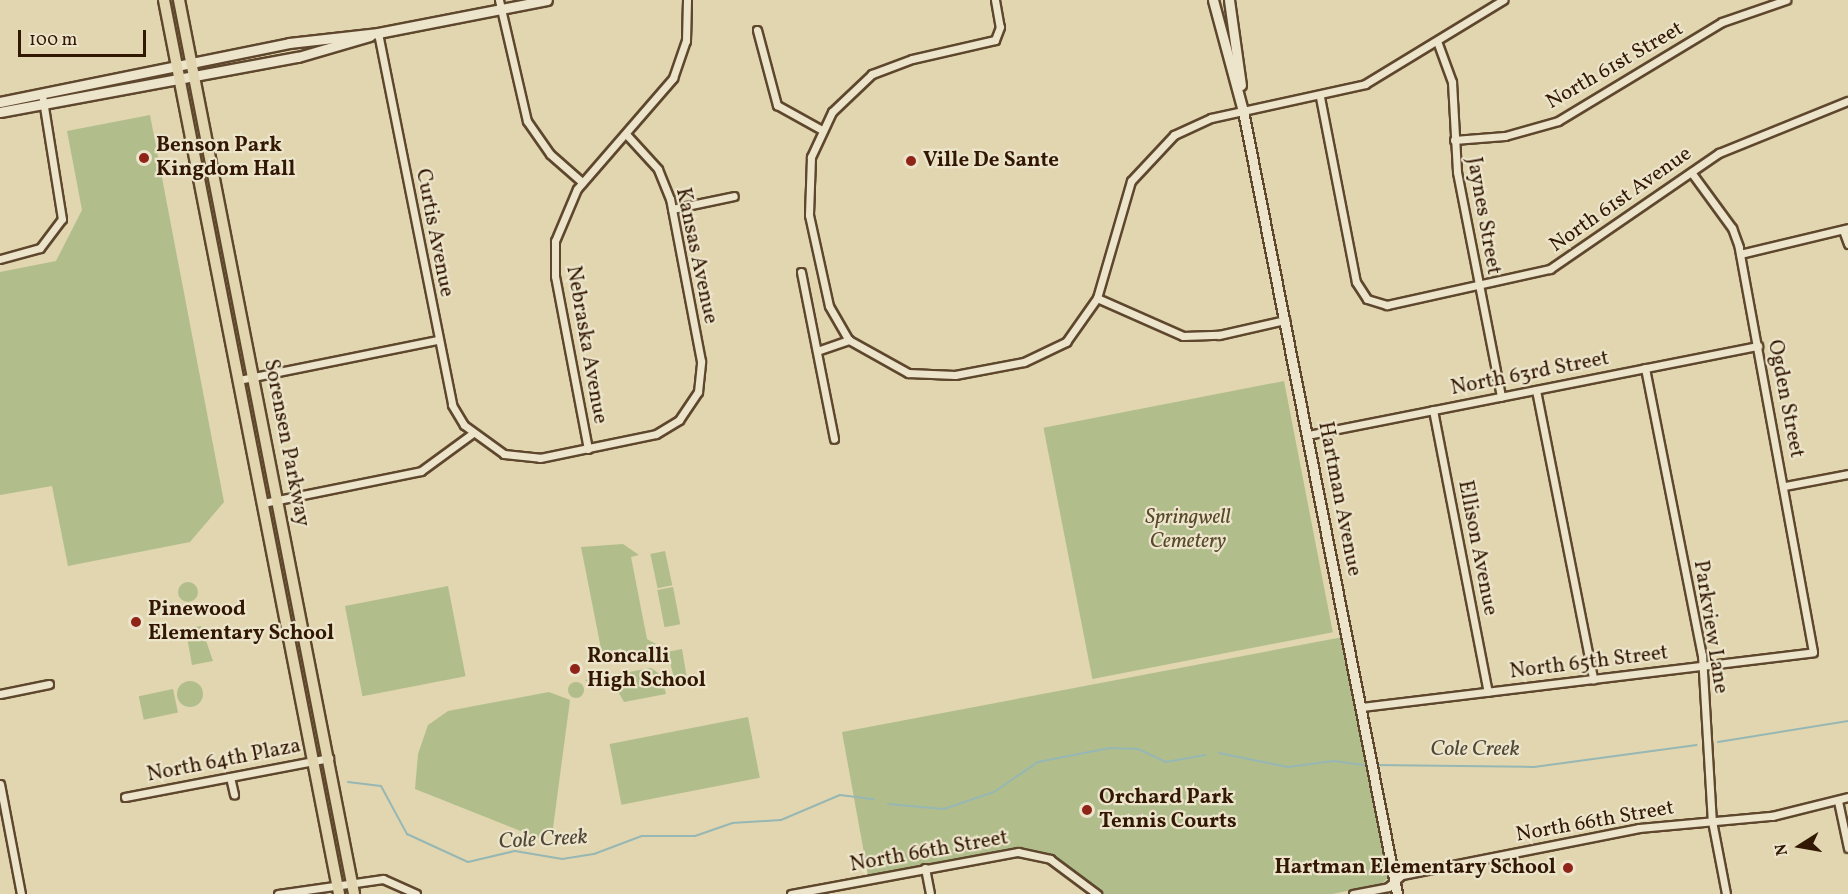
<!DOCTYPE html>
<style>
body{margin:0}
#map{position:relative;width:1848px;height:894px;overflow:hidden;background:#e1d6af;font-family:Vollkorn,serif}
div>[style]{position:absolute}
.green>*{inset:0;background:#b1be8c;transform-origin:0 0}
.round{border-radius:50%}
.stream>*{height:2px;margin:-1px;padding:0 1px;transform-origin:1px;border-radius:1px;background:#97b7b4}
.roads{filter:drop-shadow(2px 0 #5e472d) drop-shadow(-2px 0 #5e472d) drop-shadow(0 2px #5e472d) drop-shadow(0 -2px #5e472d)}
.minor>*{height:7px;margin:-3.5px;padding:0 3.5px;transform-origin:3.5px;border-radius:3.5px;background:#ece4cb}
.secondary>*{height:9px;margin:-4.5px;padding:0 4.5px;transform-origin:4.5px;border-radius:4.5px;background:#ece4cb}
.primary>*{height:10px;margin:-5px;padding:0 5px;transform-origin:5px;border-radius:5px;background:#e1d6af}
.dots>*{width:16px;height:16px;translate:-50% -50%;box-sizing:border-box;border:3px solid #ece4cb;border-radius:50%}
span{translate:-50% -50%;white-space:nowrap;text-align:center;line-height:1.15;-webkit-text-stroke:4.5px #ece4cb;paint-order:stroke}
.street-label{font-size:21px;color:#321702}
.poi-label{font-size:21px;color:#321702;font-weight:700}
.left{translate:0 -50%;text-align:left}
.right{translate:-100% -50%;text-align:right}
.park-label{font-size:21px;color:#58492b;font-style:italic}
.water-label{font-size:22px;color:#504737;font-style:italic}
.north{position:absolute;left:1770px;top:816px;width:60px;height:60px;-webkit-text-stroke:4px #ece4cb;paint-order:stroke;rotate:259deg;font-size:16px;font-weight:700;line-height:24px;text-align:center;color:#321702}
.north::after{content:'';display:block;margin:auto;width:21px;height:27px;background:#321702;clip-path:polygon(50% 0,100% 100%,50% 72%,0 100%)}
.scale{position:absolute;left:18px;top:30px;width:128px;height:27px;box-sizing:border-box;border:3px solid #321702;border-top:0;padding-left:8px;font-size:18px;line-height:21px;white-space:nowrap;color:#321702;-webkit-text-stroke:4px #ece4cb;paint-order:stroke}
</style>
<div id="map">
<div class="green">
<div style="clip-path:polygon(150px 115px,224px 502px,190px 542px,68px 566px,52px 486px,0 495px,0 272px,56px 261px,82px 210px,67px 131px)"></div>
<div style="left:1284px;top:381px;width:256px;height:245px;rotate:79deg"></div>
<div style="clip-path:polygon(623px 544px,639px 555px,631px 557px,647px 639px,656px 644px,645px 656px,604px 664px,581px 547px)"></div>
<div style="left:665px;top:551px;width:35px;height:15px;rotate:78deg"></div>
<div class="round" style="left:178px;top:582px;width:20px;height:20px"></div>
<div style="left:448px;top:586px;width:92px;height:105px;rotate:79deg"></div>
<div style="left:673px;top:587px;width:38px;height:16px;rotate:79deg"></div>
<div style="clip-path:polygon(201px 626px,213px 661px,192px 665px,187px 637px,178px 639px,177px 630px)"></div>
<div style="clip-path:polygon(1343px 637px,1389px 876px,1382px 884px,1332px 894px,1104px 894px,1055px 857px,1017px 847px,868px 875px,842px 732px)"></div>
<div style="clip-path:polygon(682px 649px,688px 685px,677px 688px,667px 652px)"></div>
<div style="clip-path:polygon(651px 668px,661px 675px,666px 694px,624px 702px,616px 688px,594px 688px,585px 680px)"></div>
<div class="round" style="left:177px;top:681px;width:26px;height:26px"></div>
<div class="round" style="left:568px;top:682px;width:16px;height:16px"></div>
<div style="left:173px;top:689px;width:24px;height:35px;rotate:78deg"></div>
<div style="clip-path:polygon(549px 692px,570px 700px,553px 828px,538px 838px,415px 789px,418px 754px,428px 725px,448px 711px)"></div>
<div style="left:748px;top:717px;width:62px;height:141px;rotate:79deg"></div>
</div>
<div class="stream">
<div style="left:1718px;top:742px;width:132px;rotate:-9.2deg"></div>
<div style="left:1219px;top:753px;width:70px;rotate:11.5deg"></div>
<div style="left:1288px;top:767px;width:46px;rotate:-7.4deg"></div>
<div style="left:1334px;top:761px;width:35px;rotate:8deg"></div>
<div style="left:1374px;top:765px;width:160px;rotate:0.7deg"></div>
<div style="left:1534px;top:767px;width:164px;rotate:-7.7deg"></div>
<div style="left:348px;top:782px;width:33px;rotate:7deg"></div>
<div style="left:381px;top:786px;width:55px;rotate:61.6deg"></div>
<div style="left:407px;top:834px;width:67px;rotate:24.7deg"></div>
<div style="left:468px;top:862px;width:48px;rotate:-13.2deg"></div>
<div style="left:515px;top:851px;width:48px;rotate:9.7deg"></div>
<div style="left:562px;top:859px;width:32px;rotate:-9deg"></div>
<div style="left:594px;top:854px;width:51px;rotate:-20.6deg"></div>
<div style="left:642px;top:836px;width:53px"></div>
<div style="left:695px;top:836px;width:39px;rotate:-19deg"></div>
<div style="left:732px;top:823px;width:49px;rotate:-3.5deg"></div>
<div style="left:781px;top:820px;width:64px;rotate:-23deg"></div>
<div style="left:840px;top:795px;width:34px;rotate:7deg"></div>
<div style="left:888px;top:804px;width:56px;rotate:5.1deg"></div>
<div style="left:944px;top:809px;width:53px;rotate:-18.8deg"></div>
<div style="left:994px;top:792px;width:53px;rotate:-34.3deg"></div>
<div style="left:1038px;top:762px;width:73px;rotate:-11deg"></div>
<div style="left:1110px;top:748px;width:28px;rotate:2deg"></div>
<div style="left:1138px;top:749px;width:31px;rotate:25deg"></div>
<div style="left:1166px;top:762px;width:40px;rotate:-10deg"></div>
</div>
<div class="roads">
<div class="minor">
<div style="left:499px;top:0;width:124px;rotate:77deg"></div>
<div style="left:527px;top:121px;width:40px;rotate:55.1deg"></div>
<div style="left:550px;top:154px;width:43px;rotate:41.2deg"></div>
<div style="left:995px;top:0;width:27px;rotate:80deg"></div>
<div style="left:1000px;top:27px;width:14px;rotate:111deg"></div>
<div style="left:995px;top:40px;width:85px;rotate:167.1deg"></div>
<div style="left:912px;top:59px;width:43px;rotate:159.4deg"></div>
<div style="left:872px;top:74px;width:55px;rotate:136.5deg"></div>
<div style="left:832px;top:112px;width:50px;rotate:115deg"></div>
<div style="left:811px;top:157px;width:58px;rotate:92deg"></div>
<div style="left:809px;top:215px;width:93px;rotate:77.6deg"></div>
<div style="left:829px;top:306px;width:39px;rotate:60deg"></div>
<div style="left:849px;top:340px;width:68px;rotate:29.2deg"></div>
<div style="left:908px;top:373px;width:47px;rotate:2.4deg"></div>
<div style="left:955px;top:375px;width:70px;rotate:-10.7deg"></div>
<div style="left:1024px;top:362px;width:47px;rotate:-25.5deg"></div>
<div style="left:1066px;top:342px;width:54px;rotate:-54.8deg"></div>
<div style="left:1097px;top:298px;width:122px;rotate:-73.8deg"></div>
<div style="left:1131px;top:181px;width:63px;rotate:-46.9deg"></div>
<div style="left:1174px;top:135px;width:41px;rotate:-24.7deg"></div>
<div style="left:1211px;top:118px;width:158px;rotate:-12.4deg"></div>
<div style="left:1365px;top:84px;width:162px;rotate:-31.3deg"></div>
<div style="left:757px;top:30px;width:78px;rotate:75.1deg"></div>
<div style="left:777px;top:105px;width:51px;rotate:29.1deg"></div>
<div style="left:378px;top:33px;width:379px;rotate:78.7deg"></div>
<div style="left:452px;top:405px;width:23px;rotate:59deg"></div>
<div style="left:464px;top:425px;width:49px;rotate:35.9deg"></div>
<div style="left:504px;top:454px;width:36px;rotate:6deg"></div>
<div style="left:540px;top:458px;width:118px;rotate:-11.7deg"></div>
<div style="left:656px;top:434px;width:27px;rotate:-31deg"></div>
<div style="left:679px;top:420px;width:34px;rotate:-56deg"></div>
<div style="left:698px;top:392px;width:31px;rotate:-84deg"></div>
<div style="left:701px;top:361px;width:165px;rotate:-100.8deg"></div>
<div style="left:670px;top:199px;width:32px;rotate:-112deg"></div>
<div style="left:658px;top:169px;width:47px;rotate:-132.4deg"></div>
<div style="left:1437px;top:41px;width:44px;rotate:69.9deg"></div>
<div style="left:1452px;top:82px;width:90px;rotate:86.8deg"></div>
<div style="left:1457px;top:172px;width:229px;rotate:78.9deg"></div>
<div style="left:1320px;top:97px;width:188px;rotate:79deg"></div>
<div style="left:1356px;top:282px;width:20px;rotate:57deg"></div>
<div style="left:1367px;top:299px;width:21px;rotate:17deg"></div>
<div style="left:1387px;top:305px;width:167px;rotate:-12.5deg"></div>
<div style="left:1550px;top:269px;width:205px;rotate:-34.5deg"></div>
<div style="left:1719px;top:153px;width:139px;rotate:-22deg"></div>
<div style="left:1454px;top:140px;width:51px;rotate:-4.5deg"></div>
<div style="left:1505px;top:136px;width:55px;rotate:-15.8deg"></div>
<div style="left:1558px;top:121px;width:192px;rotate:-31.1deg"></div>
<div style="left:1722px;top:22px;width:68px;rotate:-19deg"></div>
<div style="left:672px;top:209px;width:63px;rotate:-11.8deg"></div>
<div style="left:1843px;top:230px;width:15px;rotate:70deg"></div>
<div style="left:1740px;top:254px;width:111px;rotate:-13.5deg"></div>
<div style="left:0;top:259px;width:41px;rotate:-15.4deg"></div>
<div style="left:40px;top:248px;width:36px;rotate:-53deg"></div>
<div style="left:62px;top:219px;width:121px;rotate:-99.1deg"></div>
<div style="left:801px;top:272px;width:170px;rotate:78.8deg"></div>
<div style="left:1097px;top:298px;width:94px;rotate:23.8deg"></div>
<div style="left:1183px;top:336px;width:36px;rotate:-2deg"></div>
<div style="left:1219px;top:335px;width:68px;rotate:-12.8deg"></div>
<div style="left:817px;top:351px;width:34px;rotate:-19deg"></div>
<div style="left:1645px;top:368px;width:293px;rotate:78.8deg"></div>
<div style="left:1702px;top:655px;width:166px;rotate:86.6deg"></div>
<div style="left:1712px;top:821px;width:74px;rotate:79.1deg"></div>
<div style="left:239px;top:380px;width:203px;rotate:-11.4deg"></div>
<div style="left:1536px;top:390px;width:295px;rotate:78.8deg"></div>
<div style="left:1433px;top:410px;width:287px;rotate:79deg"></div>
<div style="left:1308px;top:435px;width:459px;rotate:-11.2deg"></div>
<div style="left:588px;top:449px;width:176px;rotate:-100.8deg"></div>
<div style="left:555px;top:276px;width:35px;rotate:-90deg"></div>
<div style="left:555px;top:241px;width:56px;rotate:-67.1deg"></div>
<div style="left:577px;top:189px;width:147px;rotate:-49.1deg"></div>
<div style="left:673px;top:78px;width:39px;rotate:-71deg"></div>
<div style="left:686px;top:41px;width:41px;rotate:-88.6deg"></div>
<div style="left:1785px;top:486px;width:64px;rotate:-10.8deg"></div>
<div style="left:263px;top:503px;width:161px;rotate:-11.4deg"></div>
<div style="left:421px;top:471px;width:64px;rotate:-36.2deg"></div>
<div style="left:0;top:694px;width:50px;rotate:-11.5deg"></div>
<div style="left:1361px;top:707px;width:455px;rotate:-6.9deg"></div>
<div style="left:1813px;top:652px;width:412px;rotate:-100.4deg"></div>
<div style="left:1739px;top:247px;width:20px;rotate:-110deg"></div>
<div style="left:1732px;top:228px;width:69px;rotate:-126.2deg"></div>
<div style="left:230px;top:777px;width:18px;rotate:77deg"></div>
<div style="left:0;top:784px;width:112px;rotate:79.2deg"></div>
<div style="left:125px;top:797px;width:208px;rotate:-10.8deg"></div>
<div style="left:1838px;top:801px;width:48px;rotate:78deg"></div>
<div style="left:925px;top:868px;width:26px;rotate:79deg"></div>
<div style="left:278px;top:894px;width:106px;rotate:-8.1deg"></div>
<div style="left:383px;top:879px;width:36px;rotate:24deg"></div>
<div style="left:791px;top:894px;width:231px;rotate:-10.5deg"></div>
<div style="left:1018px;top:852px;width:33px;rotate:12deg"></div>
<div style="left:1050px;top:859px;width:59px;rotate:36.7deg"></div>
<div style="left:1353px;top:894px;width:36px;rotate:-11deg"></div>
<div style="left:1388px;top:887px;width:18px;rotate:-41deg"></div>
<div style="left:1402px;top:875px;width:242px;rotate:-11.2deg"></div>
<div style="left:1639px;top:828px;width:134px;rotate:-5.2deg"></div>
<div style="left:1772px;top:816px;width:78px;rotate:-14deg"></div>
</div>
<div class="secondary">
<div style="left:1213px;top:0;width:115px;rotate:74.9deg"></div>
<div style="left:1243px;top:111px;width:798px;rotate:78.87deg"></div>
<div style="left:1229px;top:0;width:86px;rotate:82deg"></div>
<div style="left:0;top:102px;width:295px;rotate:-11.5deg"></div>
<div style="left:289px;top:43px;width:90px;rotate:-6.4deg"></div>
<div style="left:378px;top:33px;width:172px;rotate:-11deg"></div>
<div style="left:0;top:112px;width:303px;rotate:-10.5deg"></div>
<div style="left:298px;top:57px;width:75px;rotate:-16.3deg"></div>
</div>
<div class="primary">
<div style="left:164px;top:0;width:911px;rotate:78.92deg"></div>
<div style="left:179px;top:0;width:911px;rotate:78.92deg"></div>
</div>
</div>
<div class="dots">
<div style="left:144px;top:158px;background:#8f2418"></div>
<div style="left:911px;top:161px;background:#8f2418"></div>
<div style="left:136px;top:622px;background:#8f2418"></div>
<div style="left:575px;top:669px;background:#8f2418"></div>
<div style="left:1087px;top:810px;background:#8f2418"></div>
<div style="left:1568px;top:868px;background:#8f2418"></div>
</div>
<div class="street-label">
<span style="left:1615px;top:66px;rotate:-30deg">North 61st Street</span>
<span style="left:1621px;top:200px;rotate:-35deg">North 61st Avenue</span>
<span style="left:1483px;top:216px;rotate:80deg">Jaynes Street</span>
<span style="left:434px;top:233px;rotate:79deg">Curtis Avenue</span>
<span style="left:696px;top:256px;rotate:78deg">Kansas Avenue</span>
<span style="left:586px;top:345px;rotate:80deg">Nebraska Avenue</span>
<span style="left:1530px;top:374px;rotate:-11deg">North 63rd Street</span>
<span style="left:1785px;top:399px;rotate:79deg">Ogden Street</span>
<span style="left:286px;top:443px;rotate:79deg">Sorensen Parkway</span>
<span style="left:1339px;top:499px;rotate:79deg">Hartman Avenue</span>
<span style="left:1477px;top:548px;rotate:79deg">Ellison Avenue</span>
<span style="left:1710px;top:627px;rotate:81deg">Parkview Lane</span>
<span style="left:1589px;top:663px;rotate:-7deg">North 65th Street</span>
<span style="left:224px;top:761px;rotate:-11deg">North 64th Plaza</span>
<span style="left:1595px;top:822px;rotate:-10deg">North 66th Street</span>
<span style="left:929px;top:852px;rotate:-10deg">North 66th Street</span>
</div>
<div class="poi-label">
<span class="left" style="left:156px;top:158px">Benson Park<br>Kingdom Hall</span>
<span class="left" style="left:923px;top:161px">Ville De Sante</span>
<span class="left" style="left:148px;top:622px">Pinewood<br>Elementary School</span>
<span class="left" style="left:587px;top:669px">Roncalli<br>High School</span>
<span class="left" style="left:1099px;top:810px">Orchard Park<br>Tennis Courts</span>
<span class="right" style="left:1556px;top:868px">Hartman Elementary School</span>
</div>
<div class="park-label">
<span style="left:1188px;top:530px">Springwell<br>Cemetery</span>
</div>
<div class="water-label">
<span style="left:1475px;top:750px">Cole Creek</span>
<span style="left:543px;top:840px;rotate:-3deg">Cole Creek</span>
</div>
<div class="north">N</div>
<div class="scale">100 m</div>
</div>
